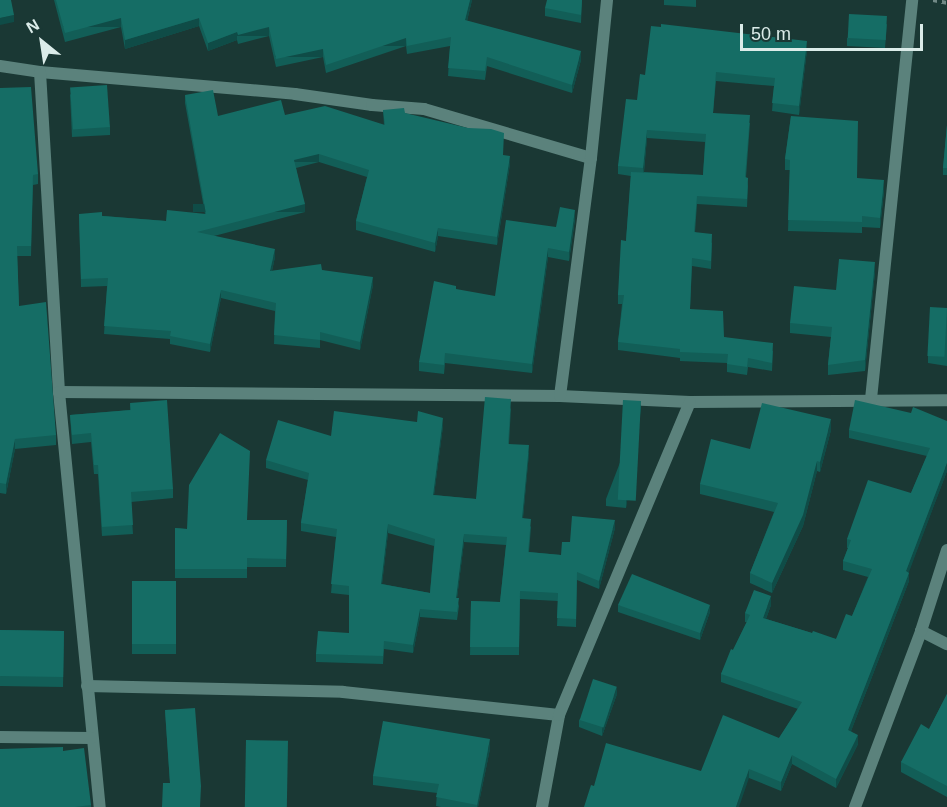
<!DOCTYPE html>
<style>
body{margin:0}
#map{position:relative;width:947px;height:807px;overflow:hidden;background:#1a3834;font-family:Arial,sans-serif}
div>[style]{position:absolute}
.path>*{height:4px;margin-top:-2px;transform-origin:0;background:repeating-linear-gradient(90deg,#718986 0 4.5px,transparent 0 9px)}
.minor>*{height:12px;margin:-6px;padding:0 6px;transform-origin:6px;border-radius:6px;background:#5b827c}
.wall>*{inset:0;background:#125e57;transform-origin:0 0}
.shaded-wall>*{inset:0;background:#0f4c47;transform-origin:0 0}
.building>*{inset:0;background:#156d65;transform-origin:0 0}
span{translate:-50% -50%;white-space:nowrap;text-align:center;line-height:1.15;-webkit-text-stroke:6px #1a3834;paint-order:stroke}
.north{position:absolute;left:12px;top:12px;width:60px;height:60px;-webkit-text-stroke:4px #1a3834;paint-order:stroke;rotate:330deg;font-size:16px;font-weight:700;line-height:24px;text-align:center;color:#dbece9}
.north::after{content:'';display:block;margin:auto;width:21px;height:27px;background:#dbece9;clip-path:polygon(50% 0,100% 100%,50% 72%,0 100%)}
.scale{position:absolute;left:740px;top:24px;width:183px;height:27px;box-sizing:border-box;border:3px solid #dbece9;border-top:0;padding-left:8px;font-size:18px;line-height:21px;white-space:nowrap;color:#dbece9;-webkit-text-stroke:4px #1a3834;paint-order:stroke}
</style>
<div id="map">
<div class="path">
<div style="left:933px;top:0;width:14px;rotate:12deg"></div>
</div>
<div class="minor">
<div style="left:0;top:66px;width:40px;rotate:8.5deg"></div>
<div style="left:40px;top:72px;width:256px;rotate:4.9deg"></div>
<div style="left:295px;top:94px;width:78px;rotate:8.1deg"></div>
<div style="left:372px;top:105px;width:52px;rotate:4.4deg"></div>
<div style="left:424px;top:109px;width:174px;rotate:16.4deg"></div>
<div style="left:40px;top:72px;width:321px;rotate:86.6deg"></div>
<div style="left:59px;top:392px;width:417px;rotate:84.4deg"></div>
<div style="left:59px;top:392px;width:501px;rotate:0.46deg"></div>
<div style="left:560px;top:396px;width:130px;rotate:2.6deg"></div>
<div style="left:690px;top:402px;width:257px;rotate:-0.4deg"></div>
<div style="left:560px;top:396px;width:240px;rotate:-82.6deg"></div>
<div style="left:591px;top:158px;width:159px;rotate:-84.2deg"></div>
<div style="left:871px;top:399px;width:401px;rotate:-84.1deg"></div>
<div style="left:921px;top:631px;width:29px;rotate:27deg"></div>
<div style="left:87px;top:686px;width:256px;rotate:1.3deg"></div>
<div style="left:343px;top:692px;width:217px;rotate:6.1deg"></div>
<div style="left:0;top:737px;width:91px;rotate:0.6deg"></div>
<div style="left:542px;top:807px;width:94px;rotate:-79.5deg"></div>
<div style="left:559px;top:715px;width:339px;rotate:-67.3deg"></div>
<div style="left:855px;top:807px;width:188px;rotate:-69.4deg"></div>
<div style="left:921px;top:631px;width:85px;rotate:-72.2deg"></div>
</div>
<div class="wall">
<div style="clip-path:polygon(54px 0,472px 0,467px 21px,581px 60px,572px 93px,487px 66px,485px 80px,448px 76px,450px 46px,407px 54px,406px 46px,326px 73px,323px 57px,276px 67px,269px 36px,238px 44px,237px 40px,208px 51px,199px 26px,125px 49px,121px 27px,65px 42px)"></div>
<div style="clip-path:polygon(582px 0,581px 23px,545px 16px,545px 8px)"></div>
<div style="clip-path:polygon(664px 0,696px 0,696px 7px,664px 5px)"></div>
<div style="clip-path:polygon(887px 24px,885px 48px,847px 46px,847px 38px)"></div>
<div style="clip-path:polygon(evenodd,807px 50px,799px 115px,772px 111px,774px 86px,716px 81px,713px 113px,750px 123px,746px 177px,748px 186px,747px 207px,697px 204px,695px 232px,712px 243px,711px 269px,692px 266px,690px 309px,724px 337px,773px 351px,772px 371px,748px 367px,747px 375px,727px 372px,727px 363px,680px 361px,680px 358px,618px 350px,618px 342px,622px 304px,618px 304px,618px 295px,626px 241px,631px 176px,618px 174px,618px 166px,645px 75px,807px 50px,647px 138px,705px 142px,703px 175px,644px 172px,647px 138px)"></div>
<div style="clip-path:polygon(0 88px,38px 174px,38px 184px,33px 185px,31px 256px,17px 256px,19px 306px,56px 435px,56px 445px,15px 449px,6px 494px,0 493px)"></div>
<div style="clip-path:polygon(70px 94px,110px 127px,110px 135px,72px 137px)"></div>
<div style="clip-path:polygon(185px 95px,218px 116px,285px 115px,384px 125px,383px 110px,405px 113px,503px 155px,510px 164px,497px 245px,438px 236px,435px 252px,356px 230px,356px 221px,367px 177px,319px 162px,296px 168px,305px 212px,214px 236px,275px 257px,272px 271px,322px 270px,373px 285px,360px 350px,320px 340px,320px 348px,274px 344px,275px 311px,221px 298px,210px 352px,170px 344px,170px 339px,104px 334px,107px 286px,81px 287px,79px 214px,166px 221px,205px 214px,185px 103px)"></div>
<div style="clip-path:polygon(791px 116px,857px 178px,884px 191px,880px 228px,862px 227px,862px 233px,788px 231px,790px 170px,785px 170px,785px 159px)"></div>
<div style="clip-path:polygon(947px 125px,947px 175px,943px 175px,943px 168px)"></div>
<div style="clip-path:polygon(575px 219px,569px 261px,548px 257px,532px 373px,445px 363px,444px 374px,419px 371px,419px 362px,495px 296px,556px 227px)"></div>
<div style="clip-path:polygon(875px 272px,865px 371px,828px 375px,828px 365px,831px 337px,790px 333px,790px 323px,836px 290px)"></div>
<div style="clip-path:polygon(947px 308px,947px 366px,928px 363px,928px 356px)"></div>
<div style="clip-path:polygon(130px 403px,173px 489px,173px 498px,131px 502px,133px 534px,102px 536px,98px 474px,94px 474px,91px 442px,72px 444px,70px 415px,130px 410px)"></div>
<div style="clip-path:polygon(evenodd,511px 407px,509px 444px,529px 453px,523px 518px,531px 527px,529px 552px,561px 555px,570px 542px,615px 528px,599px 589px,577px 580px,576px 627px,557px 626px,558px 601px,520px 599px,519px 655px,470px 655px,471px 601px,500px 602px,506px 545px,464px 542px,457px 598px,459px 606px,457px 620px,420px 617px,413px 653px,384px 649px,383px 664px,316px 662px,316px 654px,349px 633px,349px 595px,331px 593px,336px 537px,301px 531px,301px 523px,308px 480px,266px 468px,266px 460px,331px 436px,443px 426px,434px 495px,476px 499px,511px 407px,388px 533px,434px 546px,430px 593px,382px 584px,388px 533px)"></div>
<div style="clip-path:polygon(641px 408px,626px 508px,606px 506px,606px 499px)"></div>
<div style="clip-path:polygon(911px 413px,947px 471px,908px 573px,909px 581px,851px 731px,858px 744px,836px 788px,792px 764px,781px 791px,749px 778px,594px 786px,701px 771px,779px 738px,798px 709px,721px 682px,721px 674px,747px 622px,745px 622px,745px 613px,771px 605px,766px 619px,812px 633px,836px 639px,852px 616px,868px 577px,843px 570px,843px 561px,848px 548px,847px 548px,847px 539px,911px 493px,927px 456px,849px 438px,849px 430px)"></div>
<div style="clip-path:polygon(831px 430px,820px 472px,817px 471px,803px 526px,772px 593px,750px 583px,750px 573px,774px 512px,700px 494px,700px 484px,750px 449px)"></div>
<div style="clip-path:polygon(247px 520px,287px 520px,286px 567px,247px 567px,247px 578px,175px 578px,175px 528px,187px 529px)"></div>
<div style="left:176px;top:581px;width:73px;height:44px;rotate:90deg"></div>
<div style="clip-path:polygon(618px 605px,710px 612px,700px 640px,618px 612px)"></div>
<div style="left:0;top:630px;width:64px;height:56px;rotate:1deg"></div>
<div style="clip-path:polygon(617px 694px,602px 736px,579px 727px,579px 720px)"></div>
<div style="clip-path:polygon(947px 694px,947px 797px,901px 772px,901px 762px,929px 729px)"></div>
<div style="clip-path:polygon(165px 710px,201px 786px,170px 783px)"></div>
<div style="clip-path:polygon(490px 749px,478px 807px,441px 807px,436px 806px,437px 793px,373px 785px,373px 776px)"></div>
<div style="clip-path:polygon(63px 751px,91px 805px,91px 807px,0 807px)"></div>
</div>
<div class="shaded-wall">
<div style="clip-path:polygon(470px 0,472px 0,465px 29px,465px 20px)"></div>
<div style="clip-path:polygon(14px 15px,14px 22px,0 25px,0 18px)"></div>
<div style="left:121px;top:18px;width:9px;height:58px;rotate:90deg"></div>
<div style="clip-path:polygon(199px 18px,199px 26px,125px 49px,125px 40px)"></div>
<div style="left:269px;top:27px;width:9px;height:32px;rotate:90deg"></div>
<div style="clip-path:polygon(237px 32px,237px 40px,208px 51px,208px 43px)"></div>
<div style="left:406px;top:38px;width:8px;height:84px;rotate:90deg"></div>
<div style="clip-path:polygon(807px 41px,807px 50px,799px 115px,799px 106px)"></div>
<div style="left:323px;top:49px;width:8px;height:48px;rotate:90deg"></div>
<div style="clip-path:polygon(581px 51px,581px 60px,572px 93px,572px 85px)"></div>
<div style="clip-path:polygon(647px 130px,647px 138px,643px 177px,643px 168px)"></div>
<div style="left:319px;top:154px;width:8px;height:26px;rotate:90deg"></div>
<div style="clip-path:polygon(510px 156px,510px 164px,497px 245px,497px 237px)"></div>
<div style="clip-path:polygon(884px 180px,884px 191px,880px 228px,880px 218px)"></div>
<div style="left:305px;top:204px;width:8px;height:112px;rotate:90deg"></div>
<div style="clip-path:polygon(575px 210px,575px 219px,569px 261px,569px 252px)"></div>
<div style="clip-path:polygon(438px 228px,438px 236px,435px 252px,435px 243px)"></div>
<div style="clip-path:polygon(548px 248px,548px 257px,532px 373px,532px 364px)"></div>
<div style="clip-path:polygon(275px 249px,275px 257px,270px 279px,270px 271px)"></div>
<div style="clip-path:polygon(875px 262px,875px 272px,865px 371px,865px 360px)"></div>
<div style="clip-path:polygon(373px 277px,373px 285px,360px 350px,360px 342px)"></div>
<div style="clip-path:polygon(221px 290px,221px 298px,210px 352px,210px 344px)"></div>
<div style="clip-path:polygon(641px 401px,641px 408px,626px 508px,626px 500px)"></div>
<div style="clip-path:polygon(443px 418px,443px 426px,433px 503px,433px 495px)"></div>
<div style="clip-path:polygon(831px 419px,831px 430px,820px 472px,820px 462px)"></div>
<div style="clip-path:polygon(15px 439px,15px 449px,6px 494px,6px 484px)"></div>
<div style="clip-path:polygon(529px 445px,529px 453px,522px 526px,522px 518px)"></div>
<div style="clip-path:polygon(817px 461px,817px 471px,803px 526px,772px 593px,772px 583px)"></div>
<div style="clip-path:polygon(947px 463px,947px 471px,906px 580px,906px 571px)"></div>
<div style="clip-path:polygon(615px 520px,615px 528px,599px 589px,599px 581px)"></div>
<div style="clip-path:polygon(388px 524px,388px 533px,381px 592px,381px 584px)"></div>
<div style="clip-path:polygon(464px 534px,464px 542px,456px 606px,456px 598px)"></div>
<div style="clip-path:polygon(909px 573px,909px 581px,848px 739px,848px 730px)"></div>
<div style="clip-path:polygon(771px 596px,771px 605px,763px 627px,763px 618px)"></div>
<div style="clip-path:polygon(710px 605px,710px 612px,700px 640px,700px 633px)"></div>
<div style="clip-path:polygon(420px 609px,420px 617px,413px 653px,413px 645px)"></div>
<div style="clip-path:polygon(617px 687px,617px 694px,602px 736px,602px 729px)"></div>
<div style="clip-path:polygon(858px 735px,858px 744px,836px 788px,836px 779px)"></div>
<div style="clip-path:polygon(490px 739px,490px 749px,478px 807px,477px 807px)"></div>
<div style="clip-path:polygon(792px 755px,792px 764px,781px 791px,781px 782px)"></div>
<div style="clip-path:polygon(749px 769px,749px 778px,739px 807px,736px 807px)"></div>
</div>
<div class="building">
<div style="clip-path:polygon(0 0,11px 0,14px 15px,0 18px)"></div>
<div style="clip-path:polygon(56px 0,470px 0,465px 20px,581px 51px,572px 85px,487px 57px,485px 71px,448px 68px,451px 37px,407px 46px,406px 38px,326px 65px,323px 49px,276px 59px,269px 27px,238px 35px,237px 32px,208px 43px,199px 18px,125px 40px,121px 18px,65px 33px)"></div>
<div style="clip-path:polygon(547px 0,582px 0,581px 15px,545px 8px)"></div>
<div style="left:849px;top:14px;width:38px;height:24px;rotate:3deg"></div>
<div style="clip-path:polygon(661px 24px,807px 41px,799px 106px,772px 103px,775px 78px,716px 72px,713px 113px,750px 115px,745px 177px,748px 178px,747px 199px,697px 196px,694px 232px,712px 234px,711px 261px,692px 258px,690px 309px,723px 311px,724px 337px,773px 343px,772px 363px,748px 358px,747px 367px,727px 364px,728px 354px,680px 352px,680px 349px,618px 342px,624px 295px,618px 295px,621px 240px,626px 241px,631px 172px,703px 175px,706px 134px,647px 130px,643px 168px,618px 166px,626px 99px,637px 100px,640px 74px,645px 75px,651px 26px,661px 27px)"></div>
<div style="left:107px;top:85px;width:42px;height:37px;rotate:86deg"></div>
<div style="clip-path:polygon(31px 87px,38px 174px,33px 175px,31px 246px,17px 246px,19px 306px,46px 302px,56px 435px,15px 439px,6px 484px,0 483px,0 88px)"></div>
<div style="clip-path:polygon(213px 90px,218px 116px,281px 100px,285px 115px,325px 106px,385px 125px,383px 110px,404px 108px,405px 113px,468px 128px,491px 129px,504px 133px,503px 155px,510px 156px,497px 237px,438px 228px,435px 243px,356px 221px,369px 170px,319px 154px,294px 160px,305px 204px,197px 232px,275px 249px,270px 271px,321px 264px,322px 270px,373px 277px,360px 342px,320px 332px,320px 340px,274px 335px,276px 303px,221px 290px,210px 344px,170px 336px,171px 331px,104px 326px,108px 278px,81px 279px,79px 214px,102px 212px,102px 216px,166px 221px,167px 210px,206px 214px,185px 95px)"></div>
<div style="clip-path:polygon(791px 116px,858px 121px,857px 178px,884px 180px,880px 218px,862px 216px,862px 222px,788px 220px,790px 160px,785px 159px)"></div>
<div style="clip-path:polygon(947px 125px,947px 168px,943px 168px)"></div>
<div style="clip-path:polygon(560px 207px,575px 210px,569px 252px,548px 248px,532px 364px,445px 353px,444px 365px,419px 362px,434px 281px,456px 286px,456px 289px,495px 296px,506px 220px,556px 227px)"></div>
<div style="clip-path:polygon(839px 259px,875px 262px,865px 360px,828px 365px,832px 327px,790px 323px,794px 286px,836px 290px)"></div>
<div style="left:930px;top:307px;width:17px;height:49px;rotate:3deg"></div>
<div style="clip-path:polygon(evenodd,485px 397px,511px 399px,508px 444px,529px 445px,522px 518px,531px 519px,528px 552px,561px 555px,562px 542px,570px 542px,572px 516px,615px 520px,599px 581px,577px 572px,576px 619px,557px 618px,558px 593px,520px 591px,519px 647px,470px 647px,471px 601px,500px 602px,507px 537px,464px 534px,456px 598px,459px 598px,457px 612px,420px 609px,413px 645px,384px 641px,383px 656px,316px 654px,318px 631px,349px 633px,349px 586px,331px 584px,337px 529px,301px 523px,309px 473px,266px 460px,278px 420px,331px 436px,334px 411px,417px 422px,418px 411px,443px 418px,433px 495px,476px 499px,485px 397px,388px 524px,435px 539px,430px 593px,381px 584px,388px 524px)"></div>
<div style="clip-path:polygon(167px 400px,173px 489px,131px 492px,133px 525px,102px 527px,98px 465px,94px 465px,91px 433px,72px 435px,70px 415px,131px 410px,130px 403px)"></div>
<div style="left:623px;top:400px;width:18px;height:100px;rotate:3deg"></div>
<div style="clip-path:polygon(855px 400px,911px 413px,913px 407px,947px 421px,947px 463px,906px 571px,909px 573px,848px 730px,858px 735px,836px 779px,792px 755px,781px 782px,749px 769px,736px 807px,584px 807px,591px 785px,594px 786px,606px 743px,701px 771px,723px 715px,779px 738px,802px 702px,721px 674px,731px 649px,733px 650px,750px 615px,745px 613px,754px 590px,771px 596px,763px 618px,812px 633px,813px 631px,836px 639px,846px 614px,852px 616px,872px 569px,843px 561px,851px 540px,847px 539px,868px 480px,911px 493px,930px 448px,849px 430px)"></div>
<div style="clip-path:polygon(762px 403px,831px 419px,820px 462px,817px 461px,803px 515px,772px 583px,750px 573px,778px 503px,700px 484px,711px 439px,750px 449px)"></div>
<div style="clip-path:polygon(220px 433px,250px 451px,247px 520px,287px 520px,286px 559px,247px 558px,247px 569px,175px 569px,175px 528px,187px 529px,189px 485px)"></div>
<div style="clip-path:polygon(632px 574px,710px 605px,700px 633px,618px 605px)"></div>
<div style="left:176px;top:581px;width:63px;height:44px;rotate:90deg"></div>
<div style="left:0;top:630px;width:64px;height:46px;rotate:1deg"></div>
<div style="left:593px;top:679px;width:25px;height:43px;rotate:18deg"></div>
<div style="clip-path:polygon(947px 694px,947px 786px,901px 762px,921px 724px,929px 729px)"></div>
<div style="clip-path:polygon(195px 708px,201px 786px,200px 807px,162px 807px,163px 783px,170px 783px,165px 710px)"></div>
<div style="clip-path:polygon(383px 721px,490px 739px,477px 805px,436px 797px,439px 784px,373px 776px)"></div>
<div style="left:246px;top:740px;width:42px;height:67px;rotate:1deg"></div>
<div style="clip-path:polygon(63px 747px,63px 751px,84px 748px,91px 805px,75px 807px,0 807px,0 749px)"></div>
</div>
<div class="north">N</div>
<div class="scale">50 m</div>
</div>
